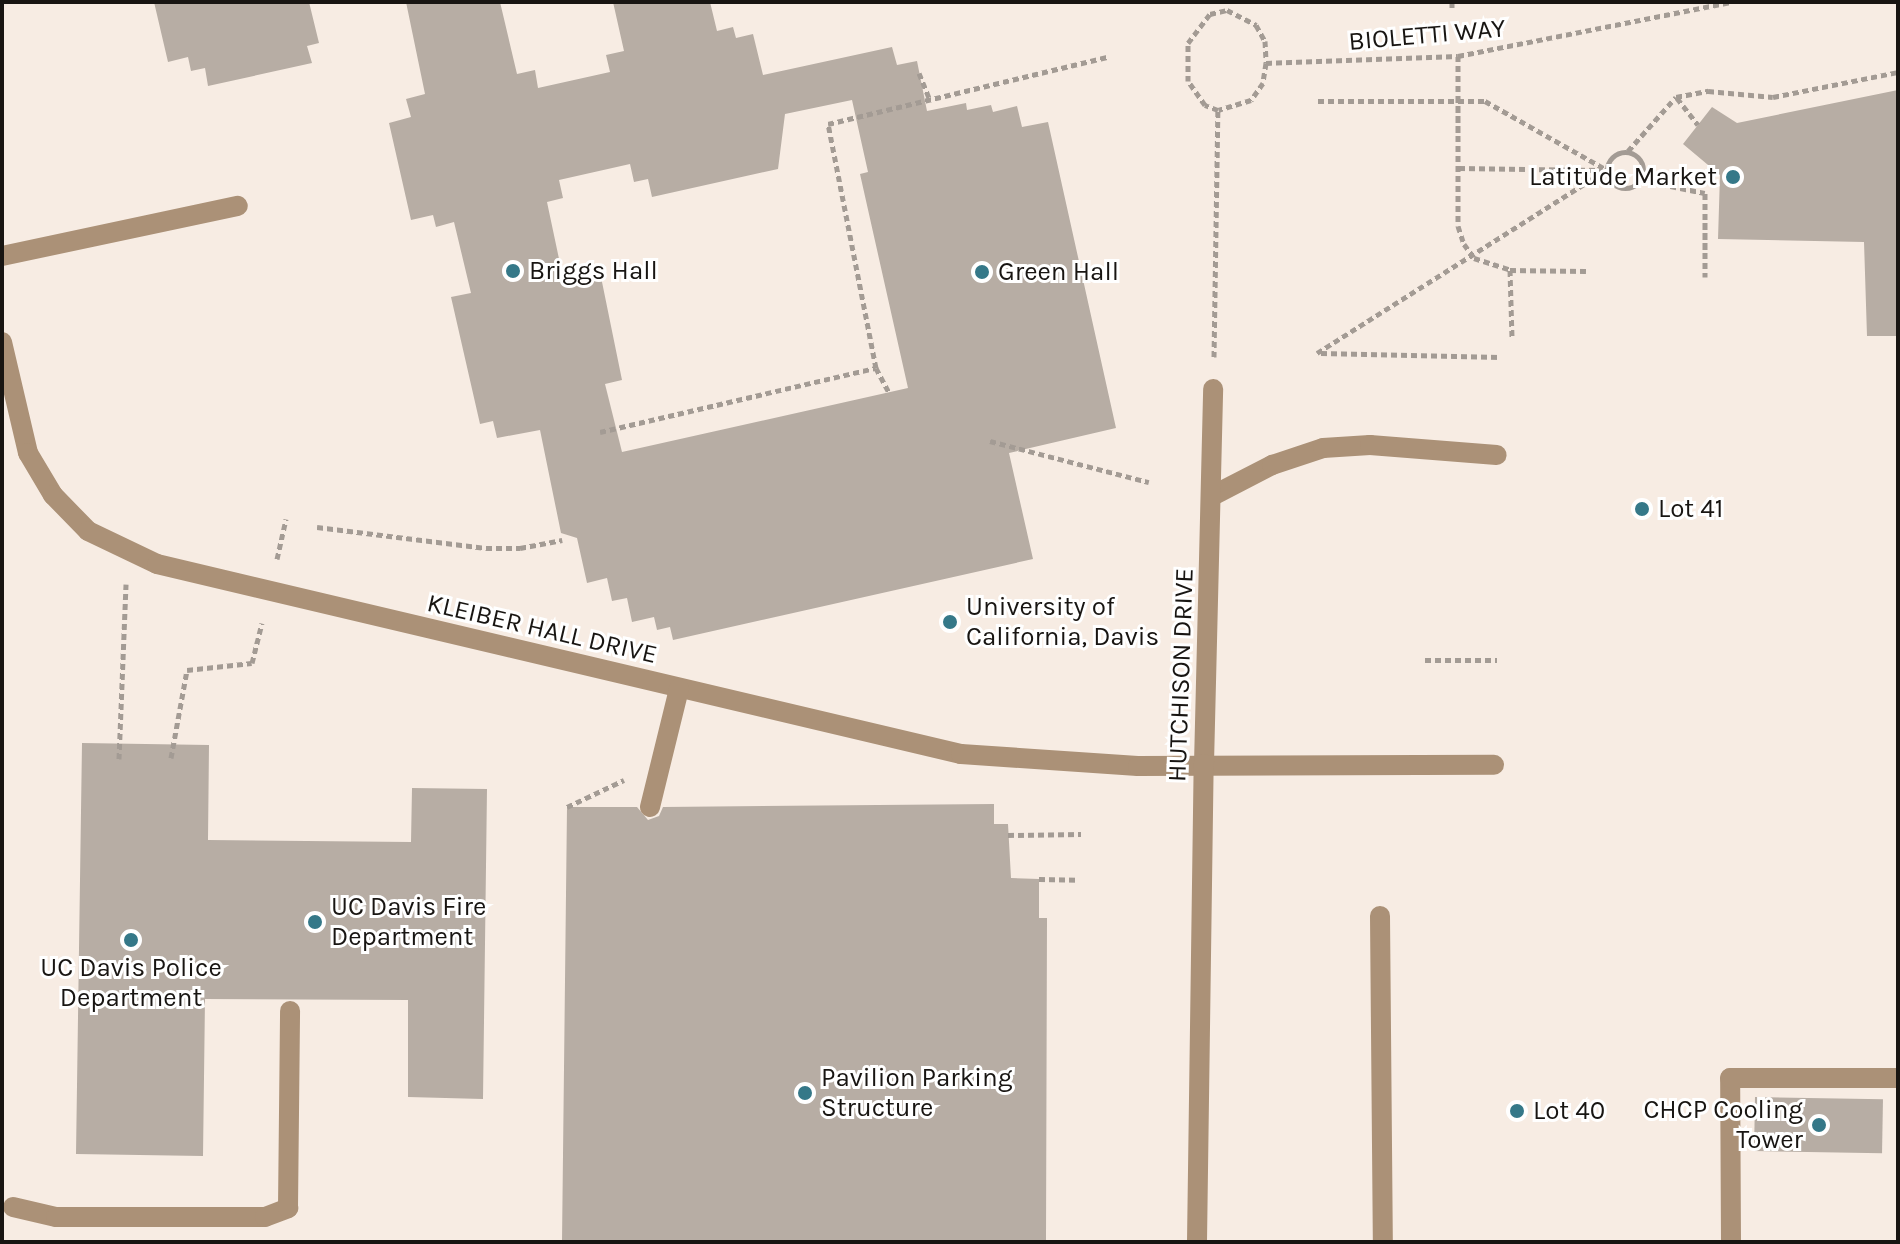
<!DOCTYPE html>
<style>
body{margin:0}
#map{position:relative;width:1900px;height:1244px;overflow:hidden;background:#f7ece3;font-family:Karla,sans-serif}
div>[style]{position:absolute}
.building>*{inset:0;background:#b7ada4;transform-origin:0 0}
.path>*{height:5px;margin-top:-2.5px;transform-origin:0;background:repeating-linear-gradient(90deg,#a39b94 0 6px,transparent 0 10px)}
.path>.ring{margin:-2.5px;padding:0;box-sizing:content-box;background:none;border:5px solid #a39b94;border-radius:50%}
.lane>*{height:20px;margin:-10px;padding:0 10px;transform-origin:10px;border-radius:10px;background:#ab9177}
.street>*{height:20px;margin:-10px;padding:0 10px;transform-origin:10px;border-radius:10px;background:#ab9177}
.dots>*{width:22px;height:22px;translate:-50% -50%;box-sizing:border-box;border:4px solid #fff;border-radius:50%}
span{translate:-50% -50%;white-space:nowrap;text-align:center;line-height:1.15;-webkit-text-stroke:6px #fff;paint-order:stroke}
.street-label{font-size:26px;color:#181512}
.poi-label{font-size:26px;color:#181512}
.right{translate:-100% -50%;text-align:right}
.left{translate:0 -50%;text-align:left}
.frame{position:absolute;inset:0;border:4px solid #181512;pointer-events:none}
</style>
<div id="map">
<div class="building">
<div style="clip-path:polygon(154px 2px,309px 2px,319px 43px,307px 46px,312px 63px,208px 86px,205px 68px,191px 71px,188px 57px,168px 62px)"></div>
<div style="clip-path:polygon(evenodd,406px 2px,500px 2px,517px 74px,535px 70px,538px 88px,610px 72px,606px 55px,624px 51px,613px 2px,710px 2px,717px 31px,733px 27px,736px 38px,753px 34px,763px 75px,892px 47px,897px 65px,917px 61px,927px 111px,966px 103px,967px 110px,991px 105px,993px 112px,1017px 106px,1022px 127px,1048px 122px,1116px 428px,1009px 453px,1033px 559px,673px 640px,670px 627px,657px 630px,654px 617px,632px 622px,627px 598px,612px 601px,607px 578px,587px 583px,577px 538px,561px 533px,540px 430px,497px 438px,493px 421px,480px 424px,451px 297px,471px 293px,454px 222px,436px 227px,433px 215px,411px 220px,389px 123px,411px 117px,406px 99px,425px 94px,406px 2px,852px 100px,868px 172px,860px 174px,908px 388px,622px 452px,605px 384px,622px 380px,601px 277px,582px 281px,580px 269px,562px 273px,547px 202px,563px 198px,559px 180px,630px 164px,634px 182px,648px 179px,652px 197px,778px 169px,785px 114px,852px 100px)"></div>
<div style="clip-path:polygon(1898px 90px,1898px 336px,1867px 336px,1864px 242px,1718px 239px,1720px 175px,1683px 144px,1712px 107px,1737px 123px)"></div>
<div style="clip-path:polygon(82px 743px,209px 745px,208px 840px,411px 842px,412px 788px,487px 789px,483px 1099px,408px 1097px,408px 1000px,205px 999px,203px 1156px,76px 1154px)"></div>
<div style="clip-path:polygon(994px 804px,994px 824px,1008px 824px,1011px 878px,1039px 879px,1039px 918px,1047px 918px,1046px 1242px,562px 1242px,567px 807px,637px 807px,648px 820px,659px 816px,663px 807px)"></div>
<div style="left:1755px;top:1097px;width:128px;height:54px;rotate:1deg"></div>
</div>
<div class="path">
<div style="left:1452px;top:2px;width:9px;rotate:90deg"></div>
<div style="left:1227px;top:10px;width:33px;rotate:27deg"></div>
<div style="left:1256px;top:25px;width:18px;rotate:61deg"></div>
<div style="left:1265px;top:41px;width:22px;rotate:87deg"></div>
<div style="left:1266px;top:63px;width:20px;rotate:99deg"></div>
<div style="left:1263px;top:83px;width:21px;rotate:125deg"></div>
<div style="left:1251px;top:100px;width:34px;rotate:163deg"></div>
<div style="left:1218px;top:110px;width:14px;rotate:-159deg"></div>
<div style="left:1205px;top:105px;width:29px;rotate:-125deg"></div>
<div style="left:1188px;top:81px;width:38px;rotate:-90deg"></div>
<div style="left:1188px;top:43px;width:36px;rotate:-53deg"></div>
<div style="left:1210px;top:14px;width:17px;rotate:-13deg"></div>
<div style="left:1458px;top:56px;width:170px;rotate:90deg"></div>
<div style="left:1458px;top:226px;width:19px;rotate:72deg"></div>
<div style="left:1464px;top:244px;width:17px;rotate:54deg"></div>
<div style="left:1474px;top:258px;width:38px;rotate:18deg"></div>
<div style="left:1510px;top:270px;width:76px;rotate:0.8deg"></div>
<div style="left:1266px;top:63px;width:192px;rotate:-2.1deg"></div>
<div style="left:1458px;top:56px;width:278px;rotate:-11.2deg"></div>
<div style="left:919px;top:73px;width:29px;rotate:68deg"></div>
<div style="left:1677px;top:98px;width:34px;rotate:52deg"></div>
<div style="left:1318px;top:101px;width:167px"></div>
<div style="left:1485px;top:101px;width:140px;rotate:29.5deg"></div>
<div style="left:1628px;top:151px;width:72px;rotate:-48.4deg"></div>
<div style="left:1676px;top:97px;width:33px;rotate:-11deg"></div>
<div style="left:1708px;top:91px;width:65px;rotate:5.3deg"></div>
<div style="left:1773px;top:97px;width:127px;rotate:-11.3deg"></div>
<div class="ring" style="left:1607px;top:152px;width:31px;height:31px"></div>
<div style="left:1459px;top:168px;width:143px;rotate:0.8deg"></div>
<div style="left:1641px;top:180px;width:65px;rotate:11.5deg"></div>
<div style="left:1705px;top:193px;width:84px;rotate:90deg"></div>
<div style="left:1510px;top:270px;width:69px;rotate:88.3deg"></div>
<div style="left:1317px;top:353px;width:343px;rotate:-32.3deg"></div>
<div style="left:1321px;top:353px;width:179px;rotate:1.3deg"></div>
<div style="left:1214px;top:357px;width:247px;rotate:-89.1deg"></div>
<div style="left:876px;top:368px;width:27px;rotate:62deg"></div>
<div style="left:600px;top:432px;width:283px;rotate:-13.1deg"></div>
<div style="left:876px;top:368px;width:249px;rotate:-101.1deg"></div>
<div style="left:828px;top:124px;width:287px;rotate:-13.5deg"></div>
<div style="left:990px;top:441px;width:164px;rotate:14.5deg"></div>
<div style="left:317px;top:527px;width:170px;rotate:7.1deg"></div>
<div style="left:486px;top:548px;width:34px"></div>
<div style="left:520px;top:548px;width:43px;rotate:-10.8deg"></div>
<div style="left:277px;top:559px;width:41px;rotate:-77.3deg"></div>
<div style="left:1425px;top:660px;width:72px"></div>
<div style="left:171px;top:758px;width:89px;rotate:-79.7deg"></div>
<div style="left:187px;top:670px;width:65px;rotate:-6.1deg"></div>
<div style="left:252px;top:663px;width:41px;rotate:-76deg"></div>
<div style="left:119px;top:759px;width:175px;rotate:-87.7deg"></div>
<div style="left:567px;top:807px;width:63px;rotate:-25.3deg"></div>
<div style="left:1008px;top:835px;width:73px;rotate:-0.8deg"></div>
<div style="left:1039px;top:879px;width:39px;rotate:1deg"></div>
</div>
<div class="lane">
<div style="left:2px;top:256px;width:241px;rotate:-12deg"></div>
<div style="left:2px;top:342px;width:114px;rotate:76.8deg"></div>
<div style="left:28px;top:453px;width:49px;rotate:59.2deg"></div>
<div style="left:53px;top:495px;width:50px;rotate:45.8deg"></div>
<div style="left:88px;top:531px;width:76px;rotate:25.6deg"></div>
<div style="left:157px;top:564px;width:826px;rotate:13.3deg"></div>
<div style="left:961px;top:754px;width:177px;rotate:3.9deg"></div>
<div style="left:1138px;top:766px;width:356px;rotate:-0.2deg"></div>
<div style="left:1212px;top:496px;width:68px;rotate:-27.3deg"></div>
<div style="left:1272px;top:465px;width:54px;rotate:-18.4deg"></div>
<div style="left:1323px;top:448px;width:47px;rotate:-3.7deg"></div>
<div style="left:1370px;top:445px;width:127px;rotate:4.5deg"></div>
<div style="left:1204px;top:764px;width:375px;rotate:-88.6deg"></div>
<div style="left:650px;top:807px;width:122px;rotate:-76.2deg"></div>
<div style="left:1380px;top:916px;width:326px;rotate:89.5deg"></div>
<div style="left:13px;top:1207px;width:44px;rotate:13.1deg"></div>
<div style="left:56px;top:1217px;width:209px"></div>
<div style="left:265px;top:1217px;width:25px;rotate:-21deg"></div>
<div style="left:288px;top:1208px;width:197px;rotate:-89.4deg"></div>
<div style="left:1731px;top:1242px;width:164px;rotate:-90.3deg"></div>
<div style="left:1730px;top:1078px;width:168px"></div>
</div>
<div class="street">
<div style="left:1197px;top:1242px;width:478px;rotate:-89.2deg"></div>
</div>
<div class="dots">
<div style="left:1733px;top:177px;background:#357888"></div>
<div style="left:513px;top:271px;background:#357888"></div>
<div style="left:982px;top:272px;background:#357888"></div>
<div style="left:1642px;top:509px;background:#357888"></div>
<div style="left:950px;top:622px;background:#357888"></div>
<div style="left:315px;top:922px;background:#357888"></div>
<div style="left:131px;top:940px;background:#357888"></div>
<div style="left:805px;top:1093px;background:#357888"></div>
<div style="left:1517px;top:1111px;background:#357888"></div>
<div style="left:1819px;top:1125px;background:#357888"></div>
</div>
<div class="street-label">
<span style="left:1427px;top:35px;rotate:-5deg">BIOLETTI WAY</span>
<span style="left:542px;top:629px;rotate:13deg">KLEIBER HALL DRIVE</span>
<span style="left:1181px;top:675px;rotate:-88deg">HUTCHISON DRIVE</span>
</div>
<div class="poi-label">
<span class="right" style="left:1717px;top:177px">Latitude Market</span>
<span class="left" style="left:529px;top:271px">Briggs Hall</span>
<span class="left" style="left:998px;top:272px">Green Hall</span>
<span class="left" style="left:1658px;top:509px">Lot 41</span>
<span class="left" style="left:966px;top:622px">University of<br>California, Davis</span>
<span class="left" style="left:331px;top:922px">UC Davis Fire<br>Department</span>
<span style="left:131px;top:983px">UC Davis Police<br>Department</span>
<span class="left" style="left:821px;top:1093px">Pavilion Parking<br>Structure</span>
<span class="right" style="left:1803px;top:1125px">CHCP Cooling<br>Tower</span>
<span class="left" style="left:1533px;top:1111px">Lot 40</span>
</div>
<div class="frame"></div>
</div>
